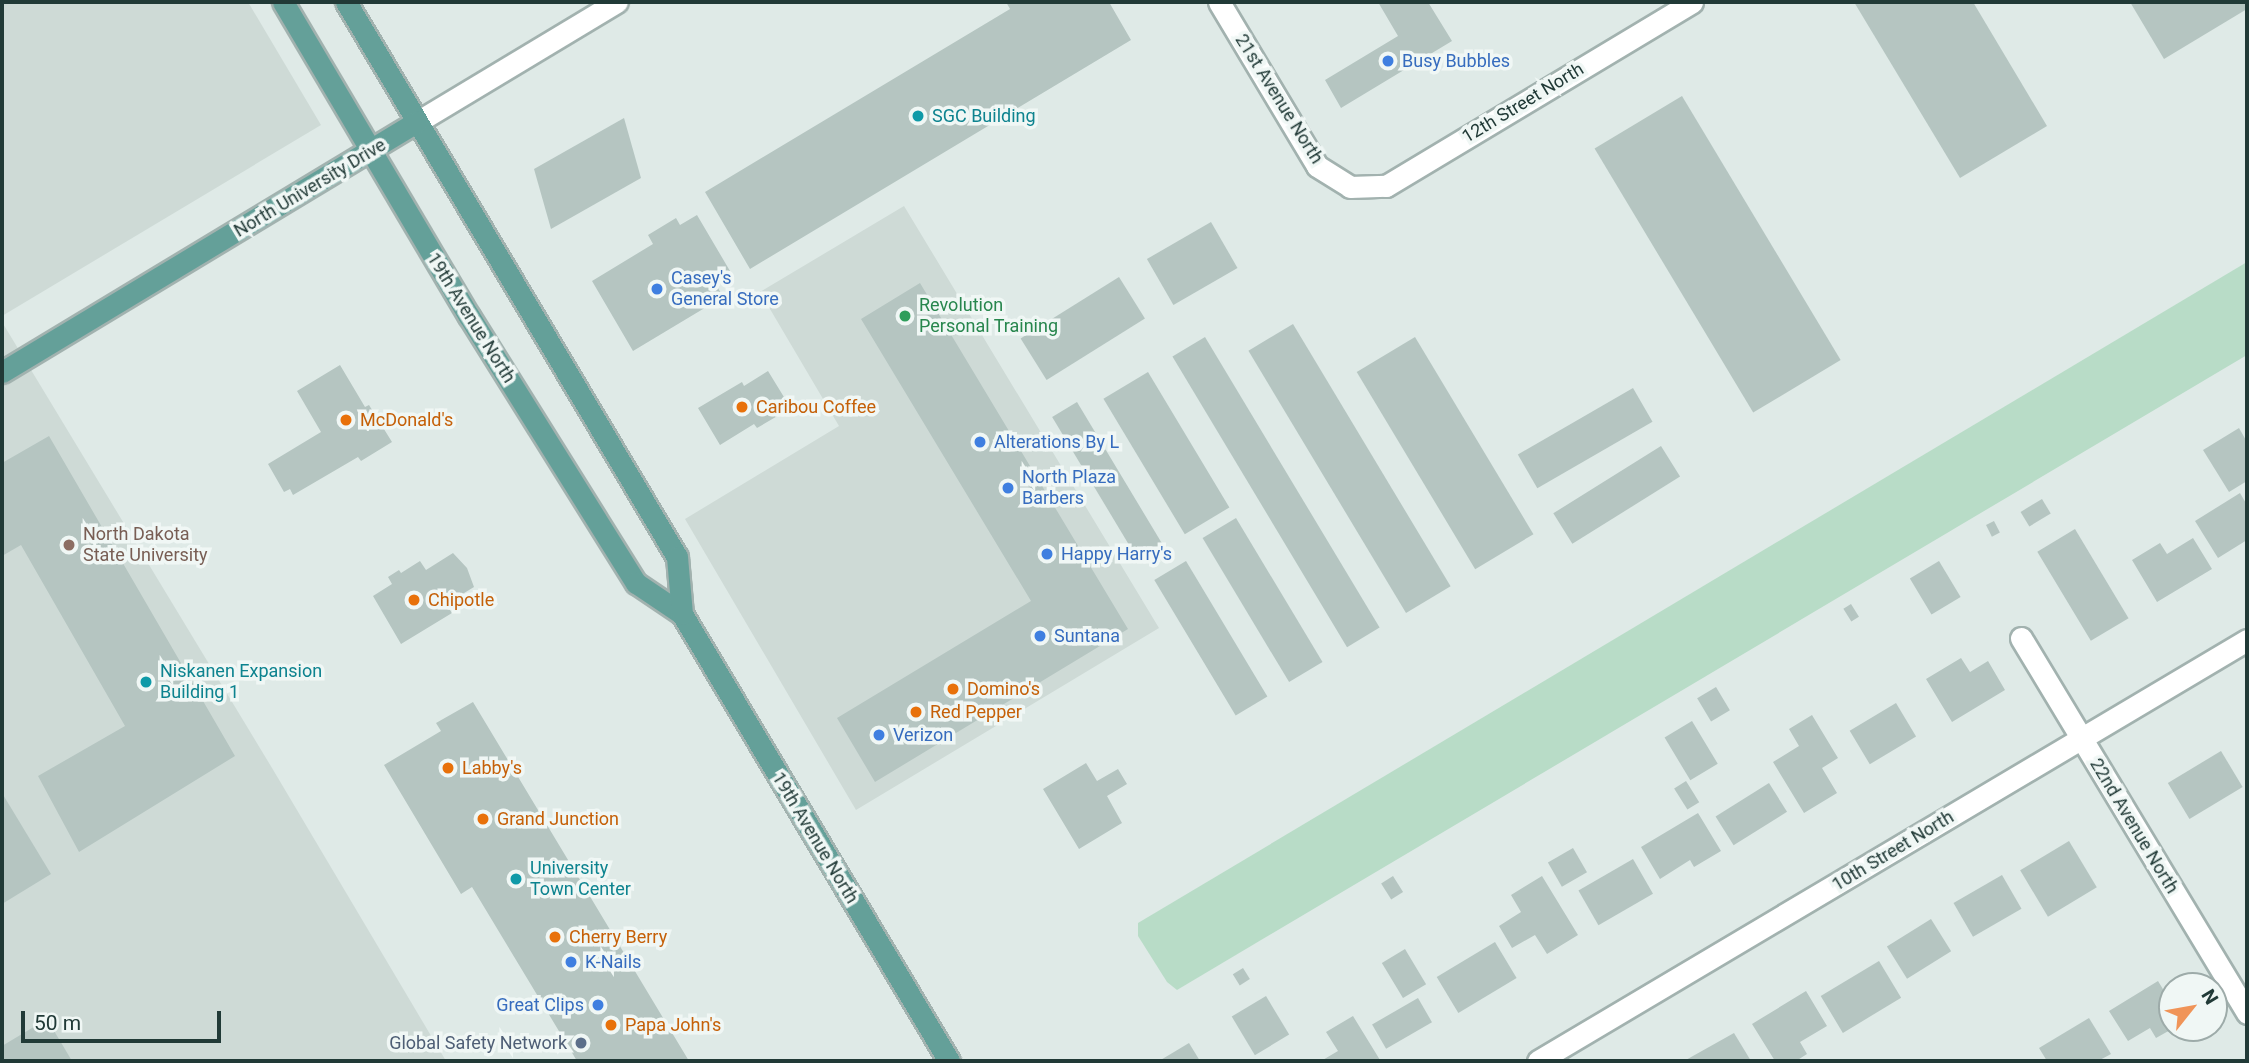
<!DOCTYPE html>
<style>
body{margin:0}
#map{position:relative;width:2249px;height:1063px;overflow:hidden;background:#dfeae7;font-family:Roboto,sans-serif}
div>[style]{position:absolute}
.built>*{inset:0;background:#cedad6}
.green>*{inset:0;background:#b8dcc7}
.building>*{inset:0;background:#b5c5c1;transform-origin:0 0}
.roads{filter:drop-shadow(2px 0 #a2b2af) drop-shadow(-2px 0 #a2b2af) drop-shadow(0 2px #a2b2af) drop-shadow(0 -2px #a2b2af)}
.street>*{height:21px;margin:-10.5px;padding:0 10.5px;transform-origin:10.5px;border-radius:10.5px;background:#fff}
.secondary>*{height:21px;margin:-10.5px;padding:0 10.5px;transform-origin:10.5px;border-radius:10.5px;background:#fff}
.primary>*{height:21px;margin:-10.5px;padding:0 10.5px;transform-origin:10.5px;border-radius:10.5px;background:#64a099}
.dots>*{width:19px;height:19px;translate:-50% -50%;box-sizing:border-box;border:4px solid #f0f7f5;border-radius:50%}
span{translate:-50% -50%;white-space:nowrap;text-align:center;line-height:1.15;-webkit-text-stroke:7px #f0f7f5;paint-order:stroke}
.shop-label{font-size:18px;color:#366cbe}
.left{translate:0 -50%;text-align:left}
.right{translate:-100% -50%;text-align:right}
.street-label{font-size:18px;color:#213a37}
.culture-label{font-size:18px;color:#0d838f}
.leisure-label{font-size:18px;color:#27864d}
.food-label{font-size:18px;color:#c56008}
.education-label{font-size:18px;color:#785e54}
.service-label{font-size:18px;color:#4e5e75}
.frame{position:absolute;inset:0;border:4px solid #213a37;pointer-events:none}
.north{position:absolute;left:2158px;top:972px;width:70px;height:70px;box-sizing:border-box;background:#f0f7f5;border:2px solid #9daba9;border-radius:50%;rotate:59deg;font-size:19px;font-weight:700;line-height:28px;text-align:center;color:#213a37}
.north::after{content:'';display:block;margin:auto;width:24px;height:32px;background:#f09458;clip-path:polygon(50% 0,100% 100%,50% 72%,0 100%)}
.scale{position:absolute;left:21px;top:1011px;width:200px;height:32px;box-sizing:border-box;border:4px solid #213a37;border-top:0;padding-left:9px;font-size:21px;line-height:24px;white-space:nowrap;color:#213a37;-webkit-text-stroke:5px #f0f7f5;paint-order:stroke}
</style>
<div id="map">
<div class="built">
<div style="clip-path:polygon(2px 2px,248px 2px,321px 125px,2px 316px)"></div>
<div style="clip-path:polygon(904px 206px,1159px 628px,856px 810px,685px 519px,839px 426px,760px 292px)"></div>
<div style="clip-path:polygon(2px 322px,272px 768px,446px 1061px,2px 1061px)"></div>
</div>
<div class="green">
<div style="clip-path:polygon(2247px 262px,2247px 355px,1177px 990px,1167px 982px,1138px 936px,1138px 923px)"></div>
</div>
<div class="building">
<div style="clip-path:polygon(1006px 2px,1109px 2px,1131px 40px,750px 269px,705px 192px,1010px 9px)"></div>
<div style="clip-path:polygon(1378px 2px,1428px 2px,1452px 41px,1341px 108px,1325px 80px,1398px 36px)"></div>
<div style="clip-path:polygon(1854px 2px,1973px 2px,2047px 126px,1960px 178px)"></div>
<div style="clip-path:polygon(2130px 2px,2247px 2px,2247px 9px,2164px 59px)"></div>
<div style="left:1682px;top:96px;width:308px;height:102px;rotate:59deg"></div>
<div style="clip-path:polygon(624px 118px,641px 178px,551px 229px,534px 169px)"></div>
<div style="clip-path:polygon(697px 215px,730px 271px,714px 281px,723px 297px,633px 351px,592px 281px,653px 244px,648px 235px,676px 218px,680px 225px)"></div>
<div style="left:1211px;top:222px;width:53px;height:74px;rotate:60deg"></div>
<div style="left:1119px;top:277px;width:49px;height:116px;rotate:58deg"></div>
<div style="clip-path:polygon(920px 283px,1128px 629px,875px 782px,837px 718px,1031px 601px,861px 319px)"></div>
<div style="left:1293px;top:324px;width:306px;height:52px;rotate:59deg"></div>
<div style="left:1205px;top:337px;width:339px;height:38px;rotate:59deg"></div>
<div style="left:1415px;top:337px;width:230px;height:68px;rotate:59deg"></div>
<div style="clip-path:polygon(340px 365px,365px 407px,369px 405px,392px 442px,361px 461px,358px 457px,293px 495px,290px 489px,284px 492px,268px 464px,321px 432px,297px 391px)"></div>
<div style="clip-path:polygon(768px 371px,787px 402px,783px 405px,786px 411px,757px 428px,754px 424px,720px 445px,698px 408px,742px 382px,744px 386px)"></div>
<div style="left:1148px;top:372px;width:158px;height:52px;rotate:59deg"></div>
<div style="left:1633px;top:388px;width:39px;height:133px;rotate:60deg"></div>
<div style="left:1077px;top:402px;width:166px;height:29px;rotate:59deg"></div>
<div style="clip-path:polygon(2239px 428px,2247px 442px,2247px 481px,2229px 492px,2203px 450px)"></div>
<div style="clip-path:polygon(49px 436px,235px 756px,79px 852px,38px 776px,125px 726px,21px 545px,2px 556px,2px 463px)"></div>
<div style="left:1661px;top:446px;width:36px;height:127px;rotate:58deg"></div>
<div style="clip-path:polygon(2240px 493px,2247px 505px,2247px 540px,2218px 558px,2195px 521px)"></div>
<div style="left:2042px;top:499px;width:17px;height:25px;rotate:59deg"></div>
<div style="left:1236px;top:518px;width:168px;height:39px;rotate:59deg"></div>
<div style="left:1994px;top:521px;width:13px;height:9px;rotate:63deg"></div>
<div style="left:2075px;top:529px;width:104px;height:44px;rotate:59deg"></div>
<div style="clip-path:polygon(2193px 538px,2212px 569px,2157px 602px,2132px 560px,2160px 543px,2167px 554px)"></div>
<div style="clip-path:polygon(453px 553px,467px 568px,474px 587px,446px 604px,452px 613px,401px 644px,373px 596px,392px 584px,388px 577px,399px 570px,401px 573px,420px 561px,426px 570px)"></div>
<div style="left:1186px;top:561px;width:158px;height:37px;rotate:59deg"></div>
<div style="left:1939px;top:561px;width:42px;height:34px;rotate:59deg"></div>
<div style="left:1851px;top:604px;width:15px;height:9px;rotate:58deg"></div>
<div style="clip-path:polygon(1961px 658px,1970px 672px,1988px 661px,2005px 690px,1952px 722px,1926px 679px)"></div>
<div style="left:1716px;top:687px;width:27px;height:22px;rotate:59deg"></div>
<div style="clip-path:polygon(473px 702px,615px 938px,689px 1061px,577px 1061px,472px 887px,461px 894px,384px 765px,441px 731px,436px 723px)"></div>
<div style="left:1896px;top:703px;width:39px;height:54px;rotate:59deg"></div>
<div style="clip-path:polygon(1812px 715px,1838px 758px,1822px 768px,1837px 793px,1804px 813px,1773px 762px,1799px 746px,1789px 729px)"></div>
<div style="left:1692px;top:721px;width:50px;height:32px;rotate:59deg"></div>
<div style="left:2221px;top:751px;width:42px;height:62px;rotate:59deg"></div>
<div style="clip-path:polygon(1086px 763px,1097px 781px,1118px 769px,1127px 784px,1107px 796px,1122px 823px,1079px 849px,1043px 789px)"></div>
<div style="left:1686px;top:781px;width:25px;height:14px;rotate:58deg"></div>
<div style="left:1769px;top:783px;width:34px;height:63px;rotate:58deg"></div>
<div style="clip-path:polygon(2px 793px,51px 874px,2px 904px)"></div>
<div style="clip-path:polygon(1698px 813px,1721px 851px,1694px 867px,1690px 860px,1660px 879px,1641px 847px)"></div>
<div style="left:2069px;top:841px;width:54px;height:57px;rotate:59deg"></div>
<div style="left:1573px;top:848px;width:28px;height:29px;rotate:60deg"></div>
<div style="left:1633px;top:859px;width:40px;height:63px;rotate:60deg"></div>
<div style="left:2002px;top:875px;width:39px;height:56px;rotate:60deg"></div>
<div style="left:1393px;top:876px;width:19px;height:14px;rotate:58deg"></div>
<div style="clip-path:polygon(1542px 876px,1578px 935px,1547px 954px,1535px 935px,1512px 948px,1499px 926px,1521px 912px,1511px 895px)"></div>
<div style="left:1931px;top:919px;width:38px;height:52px;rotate:58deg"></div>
<div style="left:1495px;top:942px;width:42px;height:68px;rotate:59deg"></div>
<div style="left:1405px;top:949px;width:41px;height:27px;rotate:59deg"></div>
<div style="left:1879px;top:961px;width:43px;height:68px;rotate:59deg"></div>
<div style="left:1243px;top:968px;width:13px;height:12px;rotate:58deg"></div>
<div style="clip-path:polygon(2158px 981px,2172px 1004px,2172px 1029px,2156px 1038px,2150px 1028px,2128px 1041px,2109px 1011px)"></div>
<div style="clip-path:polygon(1806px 991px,1827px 1026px,1800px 1042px,1807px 1054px,1796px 1061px,1775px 1061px,1752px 1024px)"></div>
<div style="left:1266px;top:996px;width:45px;height:40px;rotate:59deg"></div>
<div style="left:1418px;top:998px;width:28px;height:53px;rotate:60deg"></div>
<div style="clip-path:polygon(1353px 1016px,1380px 1060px,1321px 1061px,1338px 1051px,1326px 1032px)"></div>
<div style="clip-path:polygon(2089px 1018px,2111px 1054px,2098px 1061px,2047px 1061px,2039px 1048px)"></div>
<div style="clip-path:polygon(47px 1019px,72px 1061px,2px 1061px,2px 1046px)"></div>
<div style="clip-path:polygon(1734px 1033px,1751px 1061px,1684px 1061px)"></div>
<div style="clip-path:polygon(1189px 1043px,1200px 1061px,1159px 1061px)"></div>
</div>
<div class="roads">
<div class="street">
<div style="left:1219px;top:2px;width:191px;rotate:59.1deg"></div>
<div style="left:1317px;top:166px;width:39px;rotate:32deg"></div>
<div style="left:1350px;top:187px;width:36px;rotate:-2deg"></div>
<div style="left:1386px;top:186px;width:357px;rotate:-31deg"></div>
<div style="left:2021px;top:638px;width:438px;rotate:58.9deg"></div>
</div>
<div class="secondary">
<div style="left:417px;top:122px;width:233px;rotate:-31deg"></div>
<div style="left:1538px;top:1061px;width:825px;rotate:-30.7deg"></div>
</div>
<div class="primary">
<div style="left:283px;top:2px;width:365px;rotate:59.4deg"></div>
<div style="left:469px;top:316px;width:315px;rotate:58deg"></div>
<div style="left:636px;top:583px;width:55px;rotate:34deg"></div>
<div style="left:682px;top:614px;width:521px;rotate:59.15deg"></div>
<div style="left:346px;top:2px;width:646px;rotate:59.19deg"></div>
<div style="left:677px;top:557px;width:57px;rotate:85deg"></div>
<div style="left:2px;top:372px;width:484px;rotate:-31.1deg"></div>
</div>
</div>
<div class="dots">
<div style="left:1388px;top:61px;background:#3f7fe0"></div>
<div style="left:918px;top:116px;background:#0f9aa8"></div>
<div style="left:657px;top:289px;background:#3f7fe0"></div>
<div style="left:905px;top:316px;background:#2e9e5b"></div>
<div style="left:742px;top:407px;background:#e8710a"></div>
<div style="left:346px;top:420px;background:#e8710a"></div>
<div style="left:980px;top:442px;background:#3f7fe0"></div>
<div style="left:1008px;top:488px;background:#3f7fe0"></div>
<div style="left:69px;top:545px;background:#8d6e63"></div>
<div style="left:1047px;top:554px;background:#3f7fe0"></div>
<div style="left:414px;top:600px;background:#e8710a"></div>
<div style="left:1040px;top:636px;background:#3f7fe0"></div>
<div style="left:146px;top:682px;background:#0f9aa8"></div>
<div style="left:953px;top:689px;background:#e8710a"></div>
<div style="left:916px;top:712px;background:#e8710a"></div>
<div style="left:879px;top:735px;background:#3f7fe0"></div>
<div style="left:448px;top:768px;background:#e8710a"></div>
<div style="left:483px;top:819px;background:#e8710a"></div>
<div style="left:516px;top:879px;background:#0f9aa8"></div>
<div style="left:555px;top:937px;background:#e8710a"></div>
<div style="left:571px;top:962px;background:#3f7fe0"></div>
<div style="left:598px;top:1005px;background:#3f7fe0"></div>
<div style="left:611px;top:1025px;background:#e8710a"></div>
<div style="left:581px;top:1043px;background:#5c6f8a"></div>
</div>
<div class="shop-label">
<span class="left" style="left:1402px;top:61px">Busy Bubbles</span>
<span class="left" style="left:671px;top:289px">Casey's<br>General Store</span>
<span class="left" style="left:994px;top:442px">Alterations By L</span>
<span class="left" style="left:1022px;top:488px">North Plaza<br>Barbers</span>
<span class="left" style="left:1061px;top:554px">Happy Harry's</span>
<span class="left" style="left:1054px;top:636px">Suntana</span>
<span class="left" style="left:893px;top:735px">Verizon</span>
<span class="left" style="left:585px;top:962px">K-Nails</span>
<span class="right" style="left:584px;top:1005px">Great Clips</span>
</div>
<div class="street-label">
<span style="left:1279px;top:99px;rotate:58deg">21st Avenue North</span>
<span style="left:1523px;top:103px;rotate:-31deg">12th Street North</span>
<span style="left:310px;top:188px;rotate:-31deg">North University Drive</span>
<span style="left:471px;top:318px;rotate:58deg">19th Avenue North</span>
<span style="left:2134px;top:826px;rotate:59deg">22nd Avenue North</span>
<span style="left:815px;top:838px;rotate:59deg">19th Avenue North</span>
<span style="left:1893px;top:851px;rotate:-31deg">10th Street North</span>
</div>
<div class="culture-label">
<span class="left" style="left:932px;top:116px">SGC Building</span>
<span class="left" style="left:160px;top:682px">Niskanen Expansion<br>Building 1</span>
<span class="left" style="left:530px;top:879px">University<br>Town Center</span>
</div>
<div class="leisure-label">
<span class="left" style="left:919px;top:316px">Revolution<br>Personal Training</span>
</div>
<div class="food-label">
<span class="left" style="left:756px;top:407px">Caribou Coffee</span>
<span class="left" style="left:360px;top:420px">McDonald's</span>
<span class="left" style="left:428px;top:600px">Chipotle</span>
<span class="left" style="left:967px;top:689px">Domino's</span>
<span class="left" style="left:930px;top:712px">Red Pepper</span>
<span class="left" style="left:462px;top:768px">Labby's</span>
<span class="left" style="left:497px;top:819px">Grand Junction</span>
<span class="left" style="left:569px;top:937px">Cherry Berry</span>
<span class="left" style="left:625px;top:1025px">Papa John's</span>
</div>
<div class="education-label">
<span class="left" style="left:83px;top:545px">North Dakota<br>State University</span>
</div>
<div class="service-label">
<span class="right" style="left:567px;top:1043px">Global Safety Network</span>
</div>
<div class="frame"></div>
<div class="north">N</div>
<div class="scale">50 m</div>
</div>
